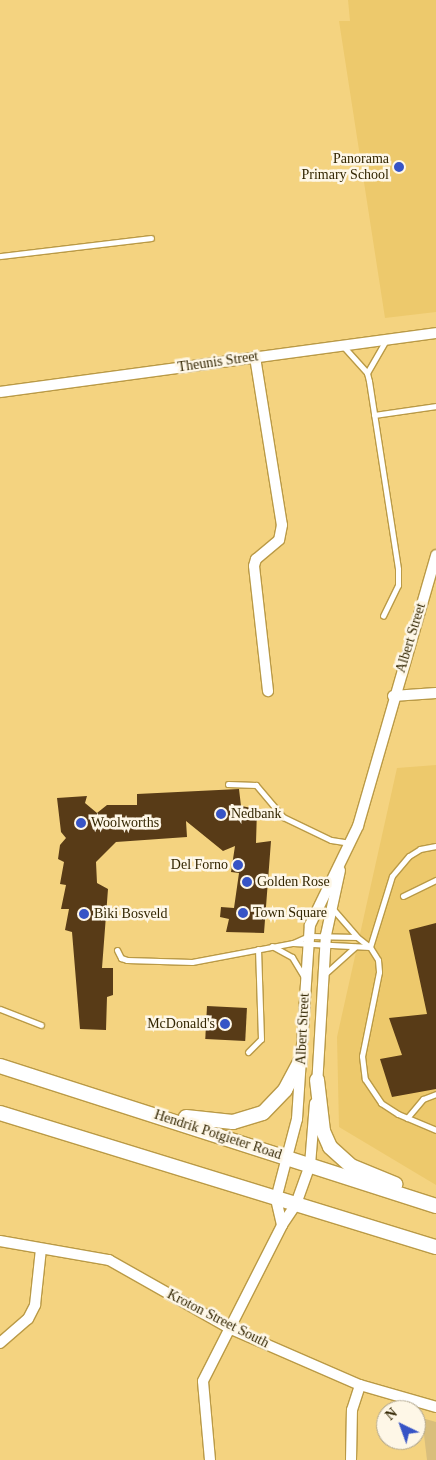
<!DOCTYPE html>
<style>
body{margin:0}
#map{position:relative;width:436px;height:1460px;overflow:hidden;background:#f4d380;font-family:Georgia,serif}
div>[style]{position:absolute}
.built>*{inset:0;background:#edc96c}
.green>*{inset:0;background:#d9be7c}
.building>*{inset:0;background:#583b17;transform-origin:0 0}
.roads{filter:drop-shadow(1px 0 #ba9a46) drop-shadow(-1px 0 #ba9a46) drop-shadow(0 1px #ba9a46) drop-shadow(0 -1px #ba9a46)}
.service>*{height:5px;margin:-2.5px;padding:0 2.5px;transform-origin:2.5px;border-radius:2.5px;background:#fff}
.minor>*{height:10px;margin:-5px;padding:0 5px;transform-origin:5px;border-radius:5px;background:#fff}
.secondary>*{height:14px;margin:-7px;padding:0 7px;transform-origin:7px;border-radius:7px;background:#fff}
.dots>*{width:14px;height:14px;translate:-50% -50%;box-sizing:border-box;border:2px solid #fef7e7;border-radius:50%}
span{translate:-50% -50%;white-space:nowrap;text-align:center;line-height:1.15;-webkit-text-stroke:5px #fef7e7;paint-order:stroke}
.poi-label{font-size:14px;color:#332602}
.right{translate:-100% -50%;text-align:right}
.left{translate:0 -50%;text-align:left}
.street-label{font-size:14px;color:#332602}
.north{position:absolute;left:376px;top:1400px;width:50px;height:50px;box-sizing:border-box;background:#fef7e7;border:1px solid #ada38b;border-radius:50%;rotate:318deg;font-size:14px;font-weight:700;line-height:20px;text-align:center;color:#332602}
.north::after{content:'';display:block;margin:auto;width:18px;height:22px;background:#3754c6;clip-path:polygon(50% 0,100% 100%,50% 72%,0 100%)}
</style>
<div id="map">
<div class="built">
<div style="clip-path:polygon(348px 0,436px 0,436px 312px,385px 318px,339px 21px,350px 21px)"></div>
<div style="clip-path:polygon(436px 765px,436px 1185px,339px 1127px,337px 1037px,397px 768px)"></div>
</div>
<div class="green">
<div style="clip-path:polygon(422px 1418px,436px 1422px,436px 1460px,427px 1460px)"></div>
</div>
<div class="building">
<div style="clip-path:polygon(239px 789px,241px 806px,257px 809px,256px 843px,271px 841px,264px 933px,226px 932px,229px 919px,220px 917px,221px 907px,234px 908px,239px 873px,231px 872px,235px 846px,223px 851px,186px 821px,187px 837px,116px 842px,96px 862px,97px 883px,108px 889px,102px 968px,113px 968px,113px 995px,107px 997px,106px 1030px,80px 1029px,72px 932px,65px 930px,69px 909px,61px 909px,66px 885px,60px 884px,64px 862px,58px 859px,60px 845px,66px 838px,61px 832px,57px 798px,87px 796px,85px 803px,97px 813px,107px 805px,137px 805px,137px 794px)"></div>
<div style="clip-path:polygon(436px 923px,436px 1089px,392px 1097px,380px 1059px,402px 1055px,389px 1018px,427px 1014px,409px 930px)"></div>
<div style="left:207px;top:1006px;width:40px;height:33px;rotate:3deg"></div>
</div>
<div class="roads">
<div class="service">
<div style="left:0;top:256px;width:152px;rotate:-6.8deg"></div>
<div style="left:343px;top:346px;width:36px;rotate:48deg"></div>
<div style="left:367px;top:373px;width:8px;rotate:76deg"></div>
<div style="left:369px;top:381px;width:190px;rotate:81.2deg"></div>
<div style="left:398px;top:569px;width:16px;rotate:90deg"></div>
<div style="left:398px;top:585px;width:34px;rotate:116deg"></div>
<div style="left:367px;top:373px;width:39px;rotate:-60deg"></div>
<div style="left:374px;top:415px;width:63px;rotate:-8.3deg"></div>
<div style="left:228px;top:784px;width:28px;rotate:2deg"></div>
<div style="left:256px;top:785px;width:42px;rotate:49.8deg"></div>
<div style="left:283px;top:817px;width:53px;rotate:25.6deg"></div>
<div style="left:331px;top:840px;width:18px;rotate:9deg"></div>
<div style="left:403px;top:896px;width:37px;rotate:-26deg"></div>
<div style="left:332px;top:908px;width:37px;rotate:49deg"></div>
<div style="left:293px;top:943px;width:77px;rotate:3deg"></div>
<div style="left:272px;top:946px;width:23px;rotate:29deg"></div>
<div style="left:292px;top:957px;width:26px;rotate:59deg"></div>
<div style="left:370px;top:947px;width:74px;rotate:-72.8deg"></div>
<div style="left:392px;top:876px;width:26px;rotate:-50deg"></div>
<div style="left:409px;top:856px;width:13px;rotate:-32deg"></div>
<div style="left:420px;top:849px;width:16px;rotate:-11deg"></div>
<div style="left:117px;top:950px;width:9px;rotate:63deg"></div>
<div style="left:121px;top:958px;width:6px;rotate:18deg"></div>
<div style="left:127px;top:960px;width:65px;rotate:1.8deg"></div>
<div style="left:192px;top:962px;width:103px;rotate:-10.7deg"></div>
<div style="left:293px;top:943px;width:17px;rotate:-24deg"></div>
<div style="left:309px;top:936px;width:48px;rotate:1.2deg"></div>
<div style="left:357px;top:937px;width:16px;rotate:38deg"></div>
<div style="left:370px;top:947px;width:15px;rotate:58deg"></div>
<div style="left:378px;top:960px;width:12px;rotate:85deg"></div>
<div style="left:379px;top:972px;width:86px;rotate:101.4deg"></div>
<div style="left:362px;top:1056px;width:23px;rotate:83deg"></div>
<div style="left:365px;top:1079px;width:29px;rotate:56deg"></div>
<div style="left:381px;top:1103px;width:20px;rotate:33deg"></div>
<div style="left:398px;top:1114px;width:41px;rotate:22.8deg"></div>
<div style="left:326px;top:973px;width:39px;rotate:-42deg"></div>
<div style="left:0;top:1009px;width:44px;rotate:21.3deg"></div>
<div style="left:248px;top:1052px;width:18px;rotate:-45deg"></div>
<div style="left:261px;top:1039px;width:90px;rotate:-91.9deg"></div>
<div style="left:407px;top:1118px;width:25px;rotate:-50deg"></div>
<div style="left:423px;top:1099px;width:14px;rotate:-21deg"></div>
</div>
<div class="minor">
<div style="left:255px;top:357px;width:170px;rotate:80.9deg"></div>
<div style="left:282px;top:525px;width:15px;rotate:101deg"></div>
<div style="left:279px;top:540px;width:30px;rotate:140deg"></div>
<div style="left:256px;top:559px;width:7px;rotate:106deg"></div>
<div style="left:254px;top:566px;width:126px;rotate:83.6deg"></div>
<div style="left:0;top:392px;width:440px;rotate:-7.7deg"></div>
<div style="left:393px;top:696px;width:43px;rotate:-4deg"></div>
<div style="left:317px;top:1086px;width:151px;rotate:-86.6deg"></div>
<div style="left:326px;top:935px;width:66px;rotate:-77.8deg"></div>
<div style="left:282px;top:1225px;width:27px;rotate:-103deg"></div>
<div style="left:276px;top:1199px;width:83px;rotate:-75.3deg"></div>
<div style="left:297px;top:1119px;width:194px;rotate:-86.2deg"></div>
<div style="left:310px;top:925px;width:110px;rotate:-64.1deg"></div>
<div style="left:358px;top:826px;width:282px;rotate:-73.9deg"></div>
<div style="left:0;top:1241px;width:111px;rotate:9.9deg"></div>
<div style="left:109px;top:1260px;width:140px;rotate:29.5deg"></div>
<div style="left:231px;top:1329px;width:141px;rotate:23.5deg"></div>
<div style="left:360px;top:1385px;width:79px;rotate:16.1deg"></div>
<div style="left:0;top:1343px;width:37px;rotate:-41deg"></div>
<div style="left:28px;top:1319px;width:16px;rotate:-63deg"></div>
<div style="left:35px;top:1305px;width:56px;rotate:-83.9deg"></div>
<div style="left:210px;top:1460px;width:79px;rotate:-95.1deg"></div>
<div style="left:203px;top:1381px;width:175px;rotate:-63.1deg"></div>
<div style="left:282px;top:1225px;width:25px;rotate:-56deg"></div>
<div style="left:296px;top:1204px;width:41px;rotate:-70.3deg"></div>
<div style="left:310px;top:1165px;width:62px;rotate:-85.4deg"></div>
<div style="left:351px;top:1460px;width:50px;rotate:-88.9deg"></div>
<div style="left:352px;top:1410px;width:26px;rotate:-72deg"></div>
</div>
<div class="secondary">
<div style="left:0;top:1066px;width:458px;rotate:17.8deg"></div>
<div style="left:317px;top:1080px;width:51px;rotate:83.3deg"></div>
<div style="left:323px;top:1131px;width:17px;rotate:66deg"></div>
<div style="left:330px;top:1147px;width:28px;rotate:42deg"></div>
<div style="left:351px;top:1166px;width:48px;rotate:22.2deg"></div>
<div style="left:0;top:1113px;width:456px;rotate:17.1deg"></div>
<div style="left:186px;top:1117px;width:47px;rotate:6.1deg"></div>
<div style="left:233px;top:1122px;width:31px;rotate:-17deg"></div>
<div style="left:263px;top:1113px;width:32px;rotate:-46deg"></div>
<div style="left:285px;top:1090px;width:32px;rotate:-62deg"></div>
</div>
</div>
<div class="dots">
<div style="left:399px;top:167px;background:#3754c6"></div>
<div style="left:221px;top:814px;background:#3754c6"></div>
<div style="left:81px;top:823px;background:#3754c6"></div>
<div style="left:238px;top:865px;background:#3754c6"></div>
<div style="left:247px;top:882px;background:#3754c6"></div>
<div style="left:243px;top:913px;background:#3754c6"></div>
<div style="left:84px;top:914px;background:#3754c6"></div>
<div style="left:225px;top:1024px;background:#3754c6"></div>
</div>
<div class="poi-label">
<span class="right" style="left:389px;top:167px">Panorama<br>Primary School</span>
<span class="left" style="left:231px;top:814px">Nedbank</span>
<span class="left" style="left:91px;top:823px">Woolworths</span>
<span class="right" style="left:228px;top:865px">Del Forno</span>
<span class="left" style="left:257px;top:882px">Golden Rose</span>
<span class="left" style="left:253px;top:913px">Town Square</span>
<span class="left" style="left:94px;top:914px">Biki Bosveld</span>
<span class="right" style="left:215px;top:1024px">McDonald's</span>
</div>
<div class="street-label">
<span style="left:218px;top:362px;rotate:-8deg">Theunis Street</span>
<span style="left:411px;top:638px;rotate:-73deg">Albert Street</span>
<span style="left:303px;top:1029px;rotate:-87deg">Albert Street</span>
<span style="left:218px;top:1135px;rotate:18deg">Hendrik Potgieter Road</span>
<span style="left:218px;top:1319px;rotate:27deg">Kroton Street South</span>
</div>
<div class="north">N</div>
</div>
